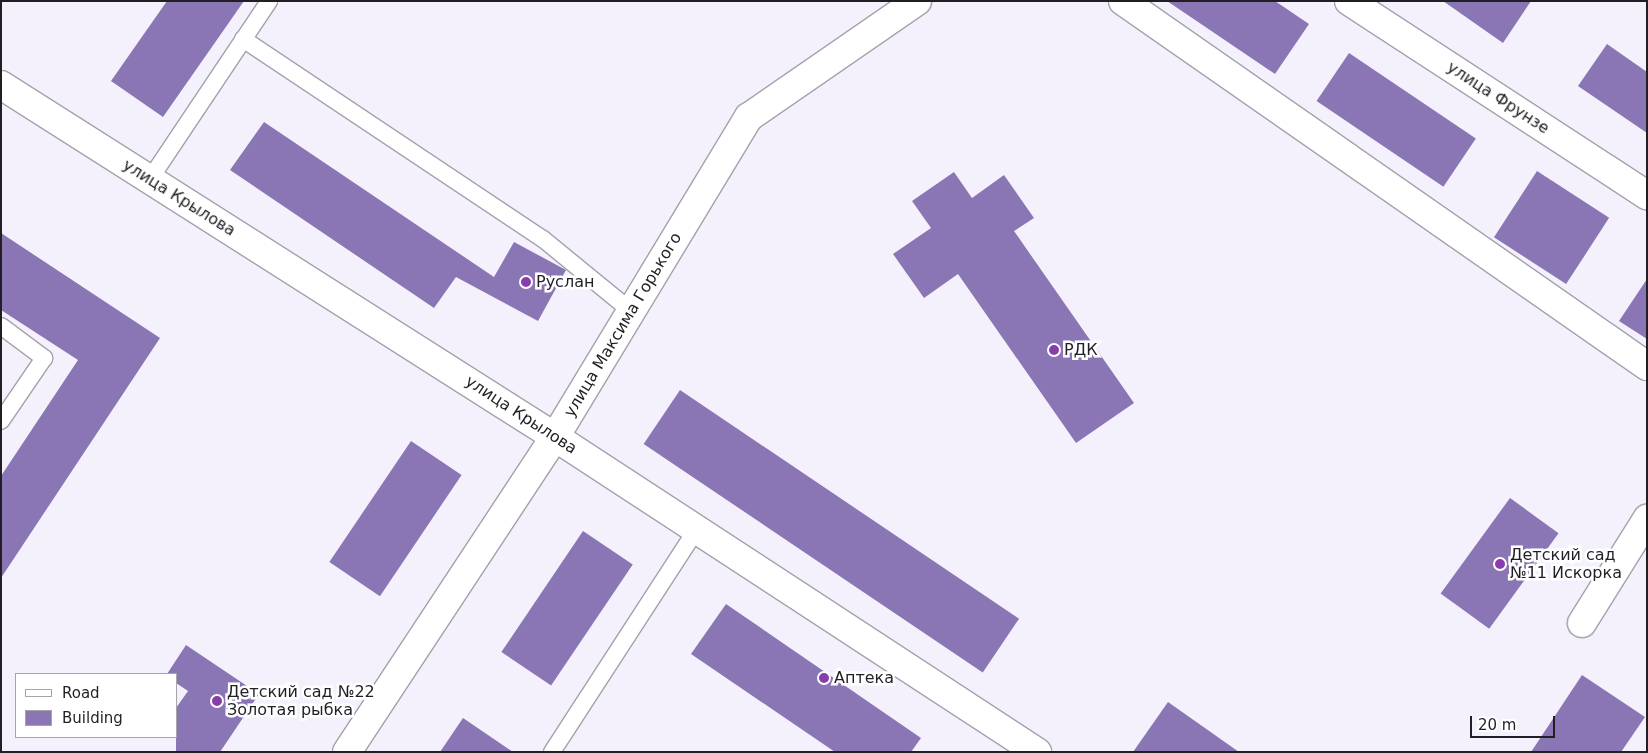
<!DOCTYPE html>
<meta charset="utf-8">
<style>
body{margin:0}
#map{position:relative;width:1648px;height:753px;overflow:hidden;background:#f4f1fd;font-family:"DejaVu Sans",sans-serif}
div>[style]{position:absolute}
.building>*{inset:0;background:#8b76b5;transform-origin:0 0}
.roads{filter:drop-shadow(1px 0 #a4a1ad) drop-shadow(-1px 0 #a4a1ad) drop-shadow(0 1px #a4a1ad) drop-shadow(0 -1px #a4a1ad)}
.service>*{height:16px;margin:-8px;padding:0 8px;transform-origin:8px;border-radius:8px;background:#fff}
.minor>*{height:28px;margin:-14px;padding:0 14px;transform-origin:14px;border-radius:14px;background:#fff}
.dots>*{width:14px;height:14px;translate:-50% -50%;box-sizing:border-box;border:2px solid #fff;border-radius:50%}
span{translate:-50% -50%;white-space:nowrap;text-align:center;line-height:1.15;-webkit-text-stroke:5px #fff;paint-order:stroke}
.street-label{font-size:16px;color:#211f24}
.poi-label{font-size:16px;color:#211f24}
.left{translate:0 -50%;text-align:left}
.frame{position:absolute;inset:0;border:2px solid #211f24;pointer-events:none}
.legend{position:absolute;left:15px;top:673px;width:162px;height:65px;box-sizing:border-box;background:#fff;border:1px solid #a6a5a7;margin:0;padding:6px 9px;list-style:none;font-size:15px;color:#211f24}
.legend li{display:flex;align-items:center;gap:10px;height:25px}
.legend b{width:25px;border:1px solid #a6a5a7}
.scale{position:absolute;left:1470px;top:716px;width:85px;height:22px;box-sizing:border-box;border:2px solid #211f24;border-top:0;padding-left:6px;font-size:15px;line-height:18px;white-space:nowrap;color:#211f24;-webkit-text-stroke:4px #fff;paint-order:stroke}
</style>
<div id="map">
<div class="building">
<div style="clip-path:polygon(167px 1px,244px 1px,163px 117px,111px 81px)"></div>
<div style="clip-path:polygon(1167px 1px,1275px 1px,1309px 24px,1275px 74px)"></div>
<div style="clip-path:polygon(1443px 1px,1531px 1px,1503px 43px)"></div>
<div style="clip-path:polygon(1607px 44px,1647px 72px,1647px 133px,1578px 86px)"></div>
<div style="left:1349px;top:53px;width:153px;height:58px;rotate:34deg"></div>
<div style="clip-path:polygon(264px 122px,494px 277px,514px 242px,566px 270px,538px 321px,456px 277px,434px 308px,230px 170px)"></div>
<div style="left:1537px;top:171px;width:86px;height:79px;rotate:33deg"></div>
<div style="clip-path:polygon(954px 172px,972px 198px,1004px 175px,1034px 218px,1014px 231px,1134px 403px,1076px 443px,958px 274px,924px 298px,893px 254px,931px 228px,912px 201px)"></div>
<div style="clip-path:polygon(1px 233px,160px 338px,1px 578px,1px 476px,78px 360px,1px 310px)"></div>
<div style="clip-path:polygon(1647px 279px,1647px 339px,1619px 321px)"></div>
<div style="left:680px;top:390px;width:409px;height:65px;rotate:34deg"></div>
<div style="left:411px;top:441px;width:61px;height:146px;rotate:34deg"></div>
<div style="left:1510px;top:498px;width:60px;height:118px;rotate:36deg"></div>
<div style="left:583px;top:531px;width:60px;height:146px;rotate:34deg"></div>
<div style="clip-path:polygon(726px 604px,921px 738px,911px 752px,835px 752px,691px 654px)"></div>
<div style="clip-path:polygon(186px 645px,259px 694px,220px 752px,176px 752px,176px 708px,188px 691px,176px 683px,176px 674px,167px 674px)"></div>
<div style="clip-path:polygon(1582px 675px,1645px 717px,1621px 752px,1531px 752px)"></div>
<div style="clip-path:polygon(1168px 702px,1239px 752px,1133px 752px)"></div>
<div style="clip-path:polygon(463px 718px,513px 752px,440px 752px)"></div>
</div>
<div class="roads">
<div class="service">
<div style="left:243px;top:39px;width:361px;rotate:33.7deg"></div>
<div style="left:543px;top:239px;width:114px;rotate:39.3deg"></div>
<div style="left:150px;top:179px;width:214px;rotate:-56.2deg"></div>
<div style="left:1px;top:326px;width:54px;rotate:36.7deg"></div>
<div style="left:44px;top:358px;width:76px;rotate:124.3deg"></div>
<div style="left:552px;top:752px;width:266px;rotate:-57deg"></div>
</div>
<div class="minor">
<div style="left:1123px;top:1px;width:639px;rotate:34.86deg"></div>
<div style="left:1349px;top:1px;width:356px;rotate:33.1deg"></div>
<div style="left:1px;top:85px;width:656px;rotate:32.43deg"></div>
<div style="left:555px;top:437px;width:576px;rotate:33.17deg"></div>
<div style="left:1582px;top:623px;width:123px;rotate:-58deg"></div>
<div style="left:347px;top:752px;width:377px;rotate:-56.6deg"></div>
<div style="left:555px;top:437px;width:374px;rotate:-58.8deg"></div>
<div style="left:749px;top:117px;width:204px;rotate:-34.6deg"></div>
</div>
</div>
<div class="dots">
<div style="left:526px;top:282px;background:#893cac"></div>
<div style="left:1054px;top:350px;background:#893cac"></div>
<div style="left:1500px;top:564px;background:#893cac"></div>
<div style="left:824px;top:678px;background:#893cac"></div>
<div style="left:217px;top:701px;background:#893cac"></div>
</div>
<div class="street-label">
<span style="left:1498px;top:98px;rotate:33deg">улица Фрунзе</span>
<span style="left:179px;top:198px;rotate:32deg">улица Крылова</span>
<span style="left:623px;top:325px;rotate:-59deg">улица Максима Горького</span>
<span style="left:521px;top:415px;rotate:33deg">улица Крылова</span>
</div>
<div class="poi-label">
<span class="left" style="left:536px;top:282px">Руслан</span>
<span class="left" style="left:1064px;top:350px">РДК</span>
<span class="left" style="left:1510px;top:564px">Детский сад<br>№11 Искорка</span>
<span class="left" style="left:834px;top:678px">Аптека</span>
<span class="left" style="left:227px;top:701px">Детский сад №22<br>Золотая рыбка</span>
</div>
<div class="frame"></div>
<ul class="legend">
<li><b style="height:6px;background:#fff"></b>Road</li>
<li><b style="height:14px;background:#8b76b5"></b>Building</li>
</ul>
<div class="scale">20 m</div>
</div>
